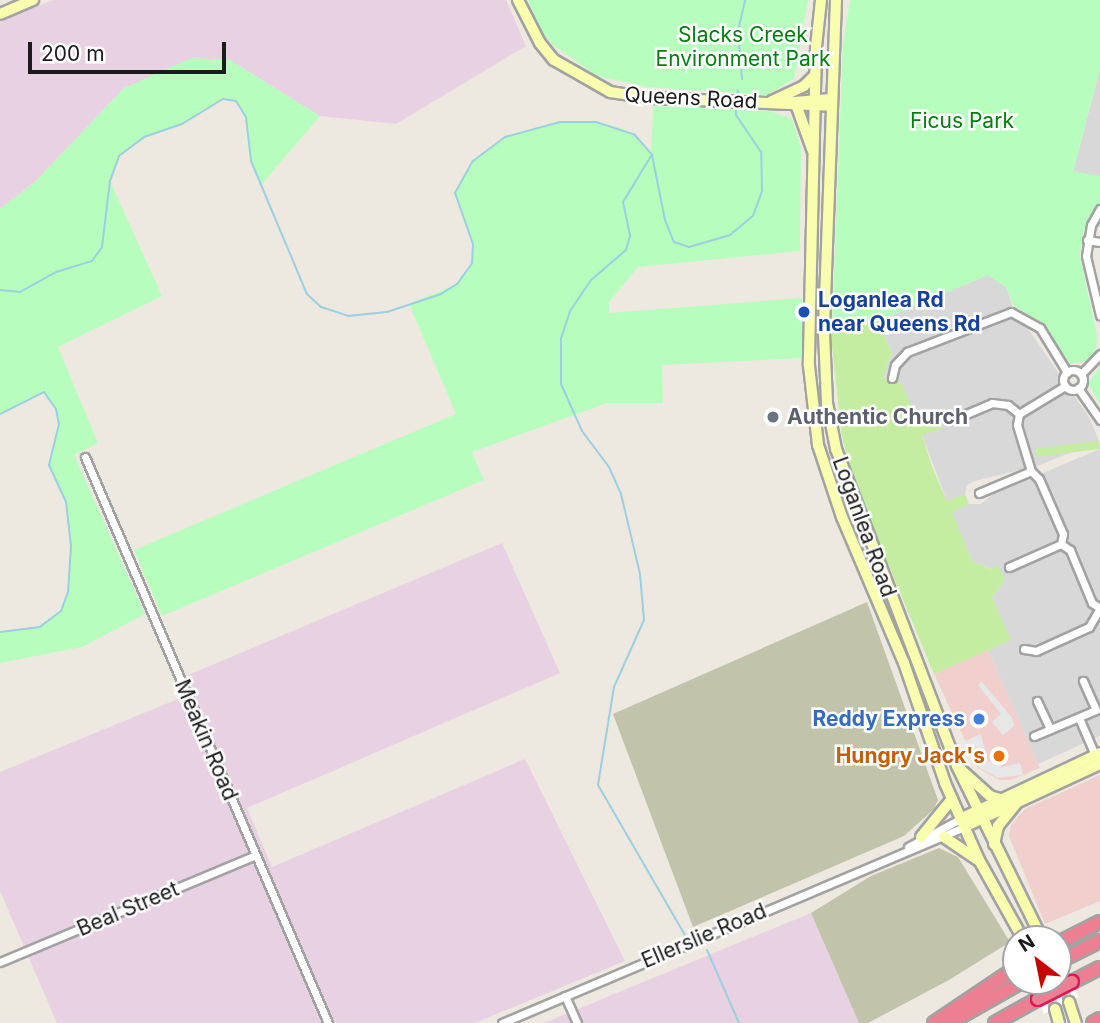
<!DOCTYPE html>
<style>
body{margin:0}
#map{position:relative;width:1100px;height:1023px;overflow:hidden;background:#eee9e0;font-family:Inter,sans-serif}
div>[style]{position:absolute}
.residential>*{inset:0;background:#d9d8d8}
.commercial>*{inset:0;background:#f1cfcd}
.industrial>*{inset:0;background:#e7d1e3}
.construction>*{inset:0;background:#c2c3ab}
.grass>*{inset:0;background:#c4eda1;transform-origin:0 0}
.park>*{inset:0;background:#b7fdbe}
.parking>*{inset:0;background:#e7e7e7}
.pier>*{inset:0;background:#fff}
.stream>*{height:2px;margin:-1px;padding:0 1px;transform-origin:1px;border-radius:1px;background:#9ccfdf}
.secondary-tunnel>*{height:10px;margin-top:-5px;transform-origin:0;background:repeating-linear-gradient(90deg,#cecac2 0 10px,transparent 0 15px)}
.roads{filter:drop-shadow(2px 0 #a2a2a2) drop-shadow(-2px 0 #a2a2a2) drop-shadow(0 2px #a2a2a2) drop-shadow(0 -2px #a2a2a2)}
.street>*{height:7px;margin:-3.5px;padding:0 3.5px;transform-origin:3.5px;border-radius:3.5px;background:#fff}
.street>.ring{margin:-3.5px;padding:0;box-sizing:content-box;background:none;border:7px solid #fff;border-radius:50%}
.secondary>*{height:10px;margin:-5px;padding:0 5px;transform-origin:5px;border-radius:5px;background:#f8feae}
.highway>*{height:12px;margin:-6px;padding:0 6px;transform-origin:6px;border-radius:6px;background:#ec8092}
.bridges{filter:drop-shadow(2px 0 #e11758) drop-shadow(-2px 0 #e11758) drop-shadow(0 2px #e11758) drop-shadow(0 -2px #e11758)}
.highway-bridge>*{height:12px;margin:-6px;padding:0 6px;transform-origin:6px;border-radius:6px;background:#ec8092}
.dots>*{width:19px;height:19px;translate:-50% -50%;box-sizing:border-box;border:4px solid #fff;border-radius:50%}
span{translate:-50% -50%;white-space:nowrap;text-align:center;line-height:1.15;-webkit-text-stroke:5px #fff;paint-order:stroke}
.park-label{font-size:21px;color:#037f10}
.street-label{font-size:21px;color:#1b1b1b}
.transit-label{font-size:21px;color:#164399;font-weight:700}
.left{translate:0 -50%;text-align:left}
.worship-label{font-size:21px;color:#5b616d;font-weight:700}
.shop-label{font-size:21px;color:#366cbe;font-weight:700}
.right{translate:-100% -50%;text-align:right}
.food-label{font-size:21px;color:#c56008;font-weight:700}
.north{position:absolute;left:1002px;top:925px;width:70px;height:70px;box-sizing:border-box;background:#fff;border:2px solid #a4a4a4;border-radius:50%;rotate:328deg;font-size:19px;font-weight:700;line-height:28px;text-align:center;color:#1b1b1b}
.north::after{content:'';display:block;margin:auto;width:24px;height:32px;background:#c60400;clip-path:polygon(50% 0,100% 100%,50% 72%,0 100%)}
.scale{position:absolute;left:28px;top:42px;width:198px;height:32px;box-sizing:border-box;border:4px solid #1b1b1b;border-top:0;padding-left:9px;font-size:21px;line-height:24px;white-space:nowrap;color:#1b1b1b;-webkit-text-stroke:5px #fff;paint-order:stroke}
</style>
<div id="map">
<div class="residential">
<div style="clip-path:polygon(1100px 69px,1100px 176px,1095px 178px,1073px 172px)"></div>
<div style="clip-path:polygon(988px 275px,1007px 288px,1017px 322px,1027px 327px,1090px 419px,1099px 441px,1040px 465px,975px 481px,967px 485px,965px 494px,947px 501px,922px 435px,940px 420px,920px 426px,901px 383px,883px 378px,892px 353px,878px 321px)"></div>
<div style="clip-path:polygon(1100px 449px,1100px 736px,1038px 764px,988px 650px,1010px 640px,992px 597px,1005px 581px,992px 569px,972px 561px,951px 512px,969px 504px,981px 504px,993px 494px)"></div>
</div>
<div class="commercial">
<div style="clip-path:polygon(988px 650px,1040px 768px,1011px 780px,999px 780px,978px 768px,934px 674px)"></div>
<div style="clip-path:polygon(1100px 775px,1100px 901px,1045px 924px,1009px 836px,1011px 825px,1025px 809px)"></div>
</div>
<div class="industrial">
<div style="clip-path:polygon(53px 0,506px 0,526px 46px,396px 124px,320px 116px,230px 60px,124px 88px,35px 182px,0 209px,0 22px)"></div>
<div style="clip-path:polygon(502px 543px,560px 673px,247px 808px,272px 867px,525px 759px,625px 961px,475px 1023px,57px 1023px,0 891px,0 772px,195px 692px,188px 675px)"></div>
<div style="clip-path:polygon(811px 913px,859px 1023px,544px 1023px)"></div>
</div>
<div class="construction">
<div style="clip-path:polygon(867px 602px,938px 800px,934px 809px,904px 836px,693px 927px,613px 714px)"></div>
<div style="clip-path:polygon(939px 848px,958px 857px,1010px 942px,949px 980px,868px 1023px,859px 1023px,811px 913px,871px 876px)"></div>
</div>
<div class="grass">
<div style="clip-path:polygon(878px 321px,892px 353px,883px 378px,901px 382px,920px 425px,940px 420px,943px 428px,922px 435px,932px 467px,947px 501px,965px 494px,969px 504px,952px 512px,972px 561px,991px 569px,999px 566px,1005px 581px,992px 597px,1011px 640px,934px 674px,854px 482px,842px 437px,830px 328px)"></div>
<div style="left:1099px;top:441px;width:8px;height:64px;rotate:83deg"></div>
</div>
<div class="park">
<div style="clip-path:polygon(528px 0,808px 0,794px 79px,767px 95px,648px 87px,597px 76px,553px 45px,541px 31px)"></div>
<div style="clip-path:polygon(850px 0,1100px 0,1100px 69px,1073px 171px,1100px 176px,1100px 224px,1083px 232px,1080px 256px,1097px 335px,1096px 350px,1086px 361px,1070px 364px,1045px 326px,1013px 305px,1007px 288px,988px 275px,878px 321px,832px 330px,843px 45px)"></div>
<div style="clip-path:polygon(192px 58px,230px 60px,320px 116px,261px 185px,251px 161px,246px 117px,235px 101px,223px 99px,182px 124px,144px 137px,119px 156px,110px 181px,162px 296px,58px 347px,98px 443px,74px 455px,145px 614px,82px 647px,0 663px,0 632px,40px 627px,61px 611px,68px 592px,71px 546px,66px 502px,49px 465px,59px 424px,56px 409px,44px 392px,0 414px,0 209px,35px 182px,124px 88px)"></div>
<div style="clip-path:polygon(653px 106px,770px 111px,792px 119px,801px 148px,800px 251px,638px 267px,609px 302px,609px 313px,802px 298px,803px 358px,662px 365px,663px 403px,607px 403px,472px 452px,484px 480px,162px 616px,134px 550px,456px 414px,409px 304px,457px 284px,472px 263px,473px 244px,455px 193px,473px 161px,505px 137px,560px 122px,596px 122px,620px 128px,634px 134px,651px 153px)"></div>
<div style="clip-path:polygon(1100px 367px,1100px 404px,1088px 383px)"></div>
</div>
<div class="parking">
<div style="clip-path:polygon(982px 682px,1013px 719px,1014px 726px,1003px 735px,992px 722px,1001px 714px,978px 685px)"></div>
<div style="clip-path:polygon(981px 734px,988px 761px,1002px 767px,1020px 763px,1023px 775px,998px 778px,978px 767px,982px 763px,976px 763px,965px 741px)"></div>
</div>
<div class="pier">
<div style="clip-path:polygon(1058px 950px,1078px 997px,1044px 1014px,1030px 981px,1058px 981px)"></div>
</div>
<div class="stream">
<div style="left:742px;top:79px;width:48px;rotate:-94.8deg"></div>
<div style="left:738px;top:31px;width:32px;rotate:-77deg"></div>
<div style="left:737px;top:97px;width:7px;rotate:-82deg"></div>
<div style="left:651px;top:156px;width:54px;rotate:121.3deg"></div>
<div style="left:623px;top:202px;width:35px;rotate:78deg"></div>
<div style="left:630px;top:236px;width:15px;rotate:106deg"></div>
<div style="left:626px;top:250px;width:46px;rotate:139.4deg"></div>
<div style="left:591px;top:280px;width:37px;rotate:124deg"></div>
<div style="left:570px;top:311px;width:28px;rotate:108deg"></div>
<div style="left:561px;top:338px;width:46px;rotate:90deg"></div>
<div style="left:561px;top:384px;width:51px;rotate:65.9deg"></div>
<div style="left:582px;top:431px;width:45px;rotate:53.1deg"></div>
<div style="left:609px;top:467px;width:30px;rotate:66deg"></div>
<div style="left:621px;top:494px;width:82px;rotate:76.6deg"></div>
<div style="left:640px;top:574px;width:46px;rotate:85deg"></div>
<div style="left:644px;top:620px;width:73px;rotate:114.1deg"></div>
<div style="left:614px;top:687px;width:99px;rotate:99.3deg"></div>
<div style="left:598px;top:785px;width:173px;rotate:59.9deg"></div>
<div style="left:0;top:290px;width:20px;rotate:6deg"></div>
<div style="left:20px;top:292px;width:41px;rotate:-29.1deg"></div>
<div style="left:56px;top:272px;width:38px;rotate:-17deg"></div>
<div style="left:92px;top:261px;width:17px;rotate:-54deg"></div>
<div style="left:102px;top:247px;width:66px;rotate:-83.1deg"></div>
<div style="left:110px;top:181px;width:27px;rotate:-70deg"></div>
<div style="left:119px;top:156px;width:31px;rotate:-37deg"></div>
<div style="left:144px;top:137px;width:40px;rotate:-18.9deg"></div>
<div style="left:182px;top:124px;width:48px;rotate:-31.4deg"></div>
<div style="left:223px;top:99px;width:13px;rotate:9deg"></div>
<div style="left:236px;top:101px;width:19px;rotate:58deg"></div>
<div style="left:246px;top:117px;width:44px;rotate:83.5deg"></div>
<div style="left:251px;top:161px;width:144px;rotate:67.2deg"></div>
<div style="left:307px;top:294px;width:19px;rotate:43deg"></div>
<div style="left:321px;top:307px;width:28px;rotate:18deg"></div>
<div style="left:348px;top:316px;width:39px;rotate:-6deg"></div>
<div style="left:387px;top:312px;width:57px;rotate:-18.4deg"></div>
<div style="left:441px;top:294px;width:19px;rotate:-32deg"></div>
<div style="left:457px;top:284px;width:26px;rotate:-54deg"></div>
<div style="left:472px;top:263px;width:19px;rotate:-87deg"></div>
<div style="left:473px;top:244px;width:54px;rotate:-109.4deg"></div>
<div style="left:455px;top:193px;width:37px;rotate:-61deg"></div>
<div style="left:473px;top:161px;width:40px;rotate:-37deg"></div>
<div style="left:505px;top:137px;width:57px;rotate:-15.3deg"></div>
<div style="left:560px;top:122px;width:36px"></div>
<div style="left:596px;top:122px;width:40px;rotate:18deg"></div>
<div style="left:634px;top:134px;width:28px;rotate:49deg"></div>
<div style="left:652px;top:155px;width:66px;rotate:78.7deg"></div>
<div style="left:665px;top:220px;width:24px;rotate:68deg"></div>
<div style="left:674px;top:242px;width:16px;rotate:18deg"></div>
<div style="left:689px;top:247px;width:43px;rotate:-16.3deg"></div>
<div style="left:730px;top:235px;width:30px;rotate:-40deg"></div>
<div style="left:753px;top:216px;width:27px;rotate:-70deg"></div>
<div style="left:762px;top:191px;width:39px;rotate:-91deg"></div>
<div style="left:761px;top:152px;width:45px;rotate:-124deg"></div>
<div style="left:736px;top:115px;width:9px;rotate:-90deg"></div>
<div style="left:0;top:414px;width:49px;rotate:-26.6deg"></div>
<div style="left:44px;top:392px;width:21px;rotate:55deg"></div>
<div style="left:56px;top:409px;width:15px;rotate:79deg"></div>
<div style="left:59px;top:424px;width:42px;rotate:103.7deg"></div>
<div style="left:49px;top:465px;width:41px;rotate:65.3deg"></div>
<div style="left:66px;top:502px;width:44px;rotate:83.5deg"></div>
<div style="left:71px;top:546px;width:46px;rotate:93.7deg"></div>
<div style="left:68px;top:592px;width:20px;rotate:110deg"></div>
<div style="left:61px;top:611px;width:26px;rotate:143deg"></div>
<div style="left:40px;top:627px;width:40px;rotate:172.9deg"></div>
<div style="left:707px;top:950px;width:80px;rotate:66.3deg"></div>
</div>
<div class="secondary-tunnel">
<div style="left:1058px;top:976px;width:28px;rotate:67deg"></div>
<div style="left:1043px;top:981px;width:30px;rotate:67deg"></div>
</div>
<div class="roads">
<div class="street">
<div style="left:1100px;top:209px;width:18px;rotate:119deg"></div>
<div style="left:1091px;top:225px;width:31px;rotate:99deg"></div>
<div style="left:1086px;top:256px;width:61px;rotate:76.7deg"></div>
<div style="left:1087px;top:240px;width:13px;rotate:9deg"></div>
<div class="ring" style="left:1063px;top:370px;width:13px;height:13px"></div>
<div style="left:1081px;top:374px;width:28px;rotate:-46deg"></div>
<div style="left:892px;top:378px;width:13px;rotate:-77deg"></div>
<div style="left:895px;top:365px;width:18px;rotate:-47deg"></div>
<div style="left:907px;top:352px;width:111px;rotate:-21deg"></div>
<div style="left:1011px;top:312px;width:33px;rotate:29deg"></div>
<div style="left:1040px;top:328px;width:52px;rotate:58.5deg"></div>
<div style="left:1065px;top:386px;width:54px;rotate:148.7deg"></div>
<div style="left:1019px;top:414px;width:11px;rotate:100deg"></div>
<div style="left:1017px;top:425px;width:48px;rotate:73.1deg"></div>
<div style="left:1031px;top:471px;width:11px;rotate:45deg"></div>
<div style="left:1039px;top:479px;width:60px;rotate:66.4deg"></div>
<div style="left:1063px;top:534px;width:10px;rotate:101deg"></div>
<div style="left:1061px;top:544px;width:11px;rotate:34deg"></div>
<div style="left:1070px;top:550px;width:57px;rotate:67.5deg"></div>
<div style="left:1092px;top:603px;width:9px;rotate:32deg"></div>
<div style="left:1078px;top:388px;width:39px;rotate:55deg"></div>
<div style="left:952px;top:420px;width:43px;rotate:-23deg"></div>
<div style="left:992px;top:403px;width:16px;rotate:7deg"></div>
<div style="left:1008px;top:405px;width:14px;rotate:39deg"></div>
<div style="left:85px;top:457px;width:616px;rotate:66.76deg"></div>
<div style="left:979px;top:493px;width:56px;rotate:-22.9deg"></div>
<div style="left:1009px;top:567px;width:57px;rotate:-23.9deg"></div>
<div style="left:1024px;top:649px;width:12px;rotate:9deg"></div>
<div style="left:1036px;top:651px;width:58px;rotate:-24.4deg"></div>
<div style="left:1089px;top:627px;width:22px;rotate:-60deg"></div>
<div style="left:1037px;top:701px;width:31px;rotate:65deg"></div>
<div style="left:1079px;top:718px;width:40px;rotate:66.6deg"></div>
<div style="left:1034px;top:736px;width:67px;rotate:-22.8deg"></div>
<div style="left:1096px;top:710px;width:32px;rotate:-114deg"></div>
<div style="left:908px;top:847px;width:59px;rotate:-28.3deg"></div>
<div style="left:0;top:962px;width:277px;rotate:-22.7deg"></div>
<div style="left:565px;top:996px;width:30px;rotate:66deg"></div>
<div style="left:502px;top:1023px;width:502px;rotate:-22.99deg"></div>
</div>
<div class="secondary">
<div style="left:518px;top:0;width:48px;rotate:62.9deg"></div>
<div style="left:540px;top:43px;width:22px;rotate:51deg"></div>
<div style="left:554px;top:60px;width:64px;rotate:29.7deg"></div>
<div style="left:610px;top:92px;width:40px;rotate:8.5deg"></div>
<div style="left:650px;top:98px;width:181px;rotate:2.5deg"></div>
<div style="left:821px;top:0;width:47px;rotate:96.1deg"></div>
<div style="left:816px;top:47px;width:319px;rotate:91.3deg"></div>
<div style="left:809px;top:366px;width:80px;rotate:83.5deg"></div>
<div style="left:818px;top:445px;width:76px;rotate:71.6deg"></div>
<div style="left:842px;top:517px;width:159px;rotate:67deg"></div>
<div style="left:904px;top:663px;width:127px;rotate:71.1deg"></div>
<div style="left:945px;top:783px;width:84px;rotate:66.2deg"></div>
<div style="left:979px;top:860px;width:90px;rotate:60.9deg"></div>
<div style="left:836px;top:0;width:333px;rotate:92.1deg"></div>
<div style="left:824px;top:333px;width:70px;rotate:87.5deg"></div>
<div style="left:827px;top:403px;width:47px;rotate:78.9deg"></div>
<div style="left:836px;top:449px;width:339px;rotate:69.1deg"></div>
<div style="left:957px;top:766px;width:193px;rotate:63.8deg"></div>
<div style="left:0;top:14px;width:36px;rotate:-23deg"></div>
<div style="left:772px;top:101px;width:35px;rotate:-25deg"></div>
<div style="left:804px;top:86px;width:16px;rotate:-45deg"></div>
<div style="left:782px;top:103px;width:49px;rotate:-4.7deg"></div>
<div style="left:797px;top:107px;width:45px;rotate:70.3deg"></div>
<div style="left:960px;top:769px;width:40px;rotate:42deg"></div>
<div style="left:990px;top:796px;width:14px;rotate:17deg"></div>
<div style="left:960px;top:819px;width:155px;rotate:-25.2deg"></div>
<div style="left:964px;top:827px;width:150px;rotate:-24.9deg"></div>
<div style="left:921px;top:837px;width:49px;rotate:-50.8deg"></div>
<div style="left:944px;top:837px;width:41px;rotate:34.1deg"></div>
<div style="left:994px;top:844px;width:18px;rotate:-77deg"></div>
<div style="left:998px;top:826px;width:28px;rotate:-51deg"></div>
<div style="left:1069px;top:1002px;width:22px;rotate:72deg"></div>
<div style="left:1055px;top:1009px;width:15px;rotate:74deg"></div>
</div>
<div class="highway">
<div style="left:1058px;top:943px;width:47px;rotate:-26.6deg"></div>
<div style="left:1058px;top:962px;width:47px;rotate:-26.6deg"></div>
<div style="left:1072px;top:982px;width:31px;rotate:-27deg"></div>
<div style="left:934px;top:1023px;width:99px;rotate:-33.9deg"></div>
<div style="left:949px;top:1023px;width:85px;rotate:-29.6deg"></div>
<div style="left:995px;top:1023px;width:49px;rotate:-29.2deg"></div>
<div style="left:1093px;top:1023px;width:8px;rotate:-30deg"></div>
</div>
</div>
<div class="bridges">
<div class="highway-bridge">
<div style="left:1038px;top:999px;width:38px;rotate:-27deg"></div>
</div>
</div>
<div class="dots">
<div style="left:804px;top:312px;background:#1a4fb4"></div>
<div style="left:773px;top:417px;background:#6b7280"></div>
<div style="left:979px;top:719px;background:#3f7fe0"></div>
<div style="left:999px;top:756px;background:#e8710a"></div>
</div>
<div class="park-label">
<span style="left:743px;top:47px">Slacks Creek<br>Environment Park</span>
<span style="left:962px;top:121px">Ficus Park</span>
</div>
<div class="street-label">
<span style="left:691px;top:98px;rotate:3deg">Queens Road</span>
<span style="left:864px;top:527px;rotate:70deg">Loganlea Road</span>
<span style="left:206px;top:740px;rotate:67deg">Meakin Road</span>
<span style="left:128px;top:909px;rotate:-23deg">Beal Street</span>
<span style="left:704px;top:936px;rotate:-23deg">Ellerslie Road</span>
</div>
<div class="transit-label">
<span class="left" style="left:818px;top:312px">Loganlea Rd<br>near Queens Rd</span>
</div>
<div class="worship-label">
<span class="left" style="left:787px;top:417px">Authentic Church</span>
</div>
<div class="shop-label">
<span class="right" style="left:965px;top:719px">Reddy Express</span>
</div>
<div class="food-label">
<span class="right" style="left:985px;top:756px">Hungry Jack's</span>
</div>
<div class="north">N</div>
<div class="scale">200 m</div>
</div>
